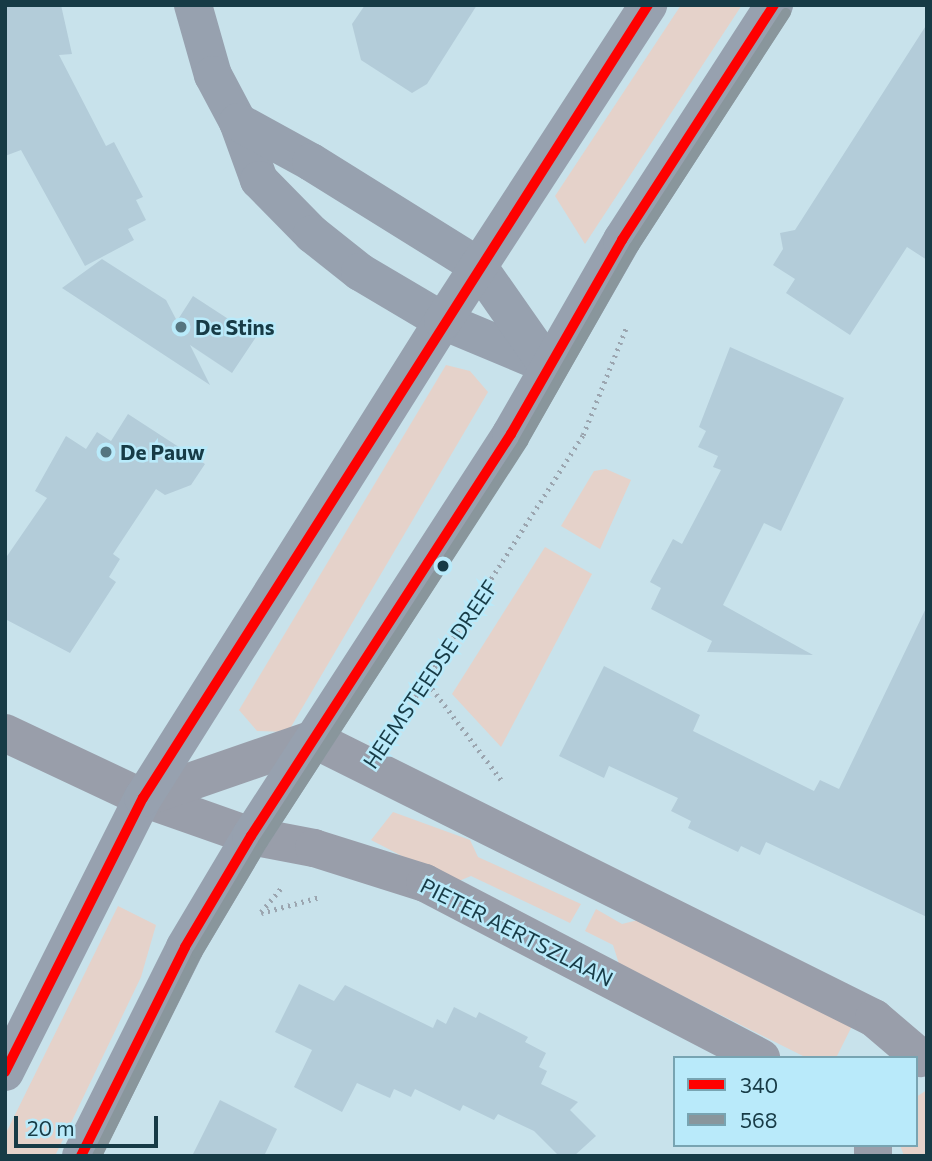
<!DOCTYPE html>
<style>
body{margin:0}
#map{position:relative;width:932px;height:1161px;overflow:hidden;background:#c8e2eb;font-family:Commissioner,sans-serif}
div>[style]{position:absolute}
.green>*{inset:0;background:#e5d2ca}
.building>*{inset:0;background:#b3ccd9}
.path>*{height:4.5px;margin-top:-2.25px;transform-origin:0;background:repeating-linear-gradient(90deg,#9ba5af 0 2px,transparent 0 7px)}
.minor>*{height:38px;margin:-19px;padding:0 19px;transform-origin:19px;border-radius:19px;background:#999eaa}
.major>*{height:38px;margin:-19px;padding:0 19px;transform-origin:19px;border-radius:19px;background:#97a1af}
.bus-1>*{height:10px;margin:-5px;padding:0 5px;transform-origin:5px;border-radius:5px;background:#f00}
.bus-2>*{height:10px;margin:-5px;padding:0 5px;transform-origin:5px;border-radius:5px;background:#89969c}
.dots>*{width:19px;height:19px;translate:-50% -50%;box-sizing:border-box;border:4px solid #b9eafa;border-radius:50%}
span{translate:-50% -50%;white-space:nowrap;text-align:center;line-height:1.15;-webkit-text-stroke:5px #b9eafa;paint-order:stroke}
.poi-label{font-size:21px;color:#173b46;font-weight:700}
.left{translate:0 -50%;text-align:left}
.street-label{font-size:21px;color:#173b46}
.frame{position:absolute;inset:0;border:7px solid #173b46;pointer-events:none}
.legend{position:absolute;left:673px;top:1056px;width:245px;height:91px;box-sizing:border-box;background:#b9eafa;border:2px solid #78a4b2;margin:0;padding:9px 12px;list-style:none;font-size:21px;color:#173b46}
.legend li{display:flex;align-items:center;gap:14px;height:35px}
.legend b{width:35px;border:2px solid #78a4b2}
.scale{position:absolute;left:14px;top:1116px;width:144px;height:32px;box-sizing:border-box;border:4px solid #173b46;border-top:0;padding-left:9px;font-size:21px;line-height:24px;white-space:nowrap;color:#173b46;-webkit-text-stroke:5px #b9eafa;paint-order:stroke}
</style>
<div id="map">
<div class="green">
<div style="clip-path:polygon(681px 5px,742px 5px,585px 244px,555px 196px)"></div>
<div style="clip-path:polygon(446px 365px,470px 371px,488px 392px,288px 732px,257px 731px,239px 710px)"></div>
<div style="clip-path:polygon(606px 469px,631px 480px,600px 549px,561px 526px,594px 471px)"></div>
<div style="clip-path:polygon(545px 547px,592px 574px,501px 747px,452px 694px)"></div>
<div style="clip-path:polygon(393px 812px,470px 840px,478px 857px,581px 904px,570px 923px,471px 876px,454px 883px,371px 840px)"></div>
<div style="clip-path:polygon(118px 906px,156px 925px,141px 977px,55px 1156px,5px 1156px,5px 1135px)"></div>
<div style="clip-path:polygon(596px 909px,622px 924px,642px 919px,853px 1024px,836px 1058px,807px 1058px,619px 964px,613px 945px,585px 931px)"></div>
<div style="clip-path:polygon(927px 1090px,927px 1156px,904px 1156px,900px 1145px,916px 1145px,916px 1097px)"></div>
</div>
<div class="building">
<div style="clip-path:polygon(5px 5px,61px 5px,72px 54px,59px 55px,106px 146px,114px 142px,143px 197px,136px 200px,146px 220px,128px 229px,134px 240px,85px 266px,21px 150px,5px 156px)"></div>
<div style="clip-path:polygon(365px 5px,477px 5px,427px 84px,412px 93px,361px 60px,352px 24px)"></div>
<div style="clip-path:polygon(927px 24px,927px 260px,907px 247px,850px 335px,786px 293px,795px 279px,773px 265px,783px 249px,780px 233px,795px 230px)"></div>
<div style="clip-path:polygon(102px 259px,166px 300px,177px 321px,193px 296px,256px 337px,232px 373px,190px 345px,210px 385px,62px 288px)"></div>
<div style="clip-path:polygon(730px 347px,844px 398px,781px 531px,764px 523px,723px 605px,813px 655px,707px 652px,712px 641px,651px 609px,661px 588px,650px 582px,673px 539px,682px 544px,721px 470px,713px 467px,718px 456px,698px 447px,706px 431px,699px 427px)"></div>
<div style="clip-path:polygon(128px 414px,205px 464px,191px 485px,165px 495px,156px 489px,113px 554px,120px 559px,109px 577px,116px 582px,70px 653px,5px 619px,5px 559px,47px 498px,35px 491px,66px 436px,86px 449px,97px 432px,111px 441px)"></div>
<div style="clip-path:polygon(927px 606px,927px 917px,766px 842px,760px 855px,741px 846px,738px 852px,688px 828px,691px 821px,671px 811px,678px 798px,609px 766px,604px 778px,559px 756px,604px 666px,700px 715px,693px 731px,814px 791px,820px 780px,839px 789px)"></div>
<div style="clip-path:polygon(299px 984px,334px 1001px,345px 985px,433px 1028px,437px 1019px,446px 1024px,454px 1007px,476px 1018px,479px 1012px,528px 1037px,525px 1042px,546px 1053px,539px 1067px,547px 1071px,541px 1084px,578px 1102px,570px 1110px,596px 1136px,574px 1156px,559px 1156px,534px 1131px,498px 1114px,494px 1120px,463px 1105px,460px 1111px,415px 1089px,411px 1097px,394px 1089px,390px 1098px,357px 1083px,342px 1112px,294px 1087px,312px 1050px,275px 1032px)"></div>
<div style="clip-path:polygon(220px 1100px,277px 1129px,264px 1156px,192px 1156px)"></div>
</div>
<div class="path">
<div style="left:428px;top:683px;width:123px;rotate:52.9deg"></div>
<div style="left:393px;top:732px;width:353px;rotate:-57.4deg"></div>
<div style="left:583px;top:435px;width:115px;rotate:-68.1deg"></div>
<div style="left:261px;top:912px;width:33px;rotate:-50deg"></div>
<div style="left:261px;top:913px;width:61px;rotate:-15.2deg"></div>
</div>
<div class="minor">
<div style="left:5px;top:733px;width:153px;rotate:25.2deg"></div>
<div style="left:143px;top:798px;width:114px;rotate:19.4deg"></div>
<div style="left:251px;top:836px;width:64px;rotate:10.8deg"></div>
<div style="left:314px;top:848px;width:116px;rotate:17.5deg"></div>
<div style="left:425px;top:883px;width:379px;rotate:27.5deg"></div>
<div style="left:143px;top:798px;width:180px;rotate:-19.1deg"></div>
<div style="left:313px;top:739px;width:627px;rotate:26.44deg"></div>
<div style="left:874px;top:1018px;width:62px;rotate:40.4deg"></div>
<div style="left:873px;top:1156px;width:11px;rotate:-90deg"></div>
</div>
<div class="major">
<div style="left:193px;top:5px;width:73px;rotate:74.1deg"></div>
<div style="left:213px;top:75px;width:53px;rotate:62deg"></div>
<div style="left:238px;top:122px;width:62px;rotate:70.1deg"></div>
<div style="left:259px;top:180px;width:76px;rotate:45.5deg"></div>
<div style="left:312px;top:234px;width:61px;rotate:38.4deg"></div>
<div style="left:360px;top:272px;width:96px;rotate:30.6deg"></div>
<div style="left:443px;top:321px;width:114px;rotate:22.7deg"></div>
<div style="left:238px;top:122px;width:83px;rotate:28.7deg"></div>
<div style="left:311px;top:162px;width:197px;rotate:31.9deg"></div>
<div style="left:478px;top:266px;width:121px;rotate:55.1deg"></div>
<div style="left:5px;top:1072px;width:307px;rotate:-63.3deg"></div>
<div style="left:143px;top:798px;width:563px;rotate:-57.83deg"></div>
<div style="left:443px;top:321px;width:377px;rotate:-57deg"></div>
<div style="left:81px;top:1156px;width:233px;rotate:-63.5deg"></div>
<div style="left:185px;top:947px;width:129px;rotate:-59.3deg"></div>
<div style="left:251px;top:836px;width:479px;rotate:-57.1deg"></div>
<div style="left:511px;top:434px;width:224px;rotate:-60.2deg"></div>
<div style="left:622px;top:240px;width:280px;rotate:-57.1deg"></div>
</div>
<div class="bus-1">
<div style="left:5px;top:1072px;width:307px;rotate:-63.3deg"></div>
<div style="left:143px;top:798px;width:940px;rotate:-57.51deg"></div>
<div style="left:81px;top:1156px;width:233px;rotate:-63.5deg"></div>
<div style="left:185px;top:947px;width:129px;rotate:-59.3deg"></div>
<div style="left:251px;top:836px;width:479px;rotate:-57.1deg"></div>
<div style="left:511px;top:434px;width:224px;rotate:-60.2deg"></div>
<div style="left:622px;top:240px;width:280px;rotate:-57.1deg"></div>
</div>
<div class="bus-2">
<div style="left:97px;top:1156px;width:225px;rotate:-63.7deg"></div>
<div style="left:197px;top:954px;width:129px;rotate:-59.3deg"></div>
<div style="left:263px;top:843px;width:478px;rotate:-57deg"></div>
<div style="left:523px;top:442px;width:224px;rotate:-60.4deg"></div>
<div style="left:634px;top:247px;width:279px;rotate:-57deg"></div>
</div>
<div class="dots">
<div style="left:181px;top:327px;background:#557580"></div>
<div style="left:106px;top:452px;background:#557580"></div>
<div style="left:443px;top:566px;background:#173b46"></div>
</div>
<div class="poi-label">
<span class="left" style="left:195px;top:327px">De Stins</span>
<span class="left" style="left:120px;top:452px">De Pauw</span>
</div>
<div class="street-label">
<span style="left:430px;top:674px;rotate:-56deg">HEEMSTEEDSE DREEF</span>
<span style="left:517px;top:932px;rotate:27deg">PIETER AERTSZLAAN</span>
</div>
<div class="frame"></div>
<ul class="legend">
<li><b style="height:9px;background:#f00"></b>340</li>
<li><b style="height:9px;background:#89969c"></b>568</li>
</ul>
<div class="scale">20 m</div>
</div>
